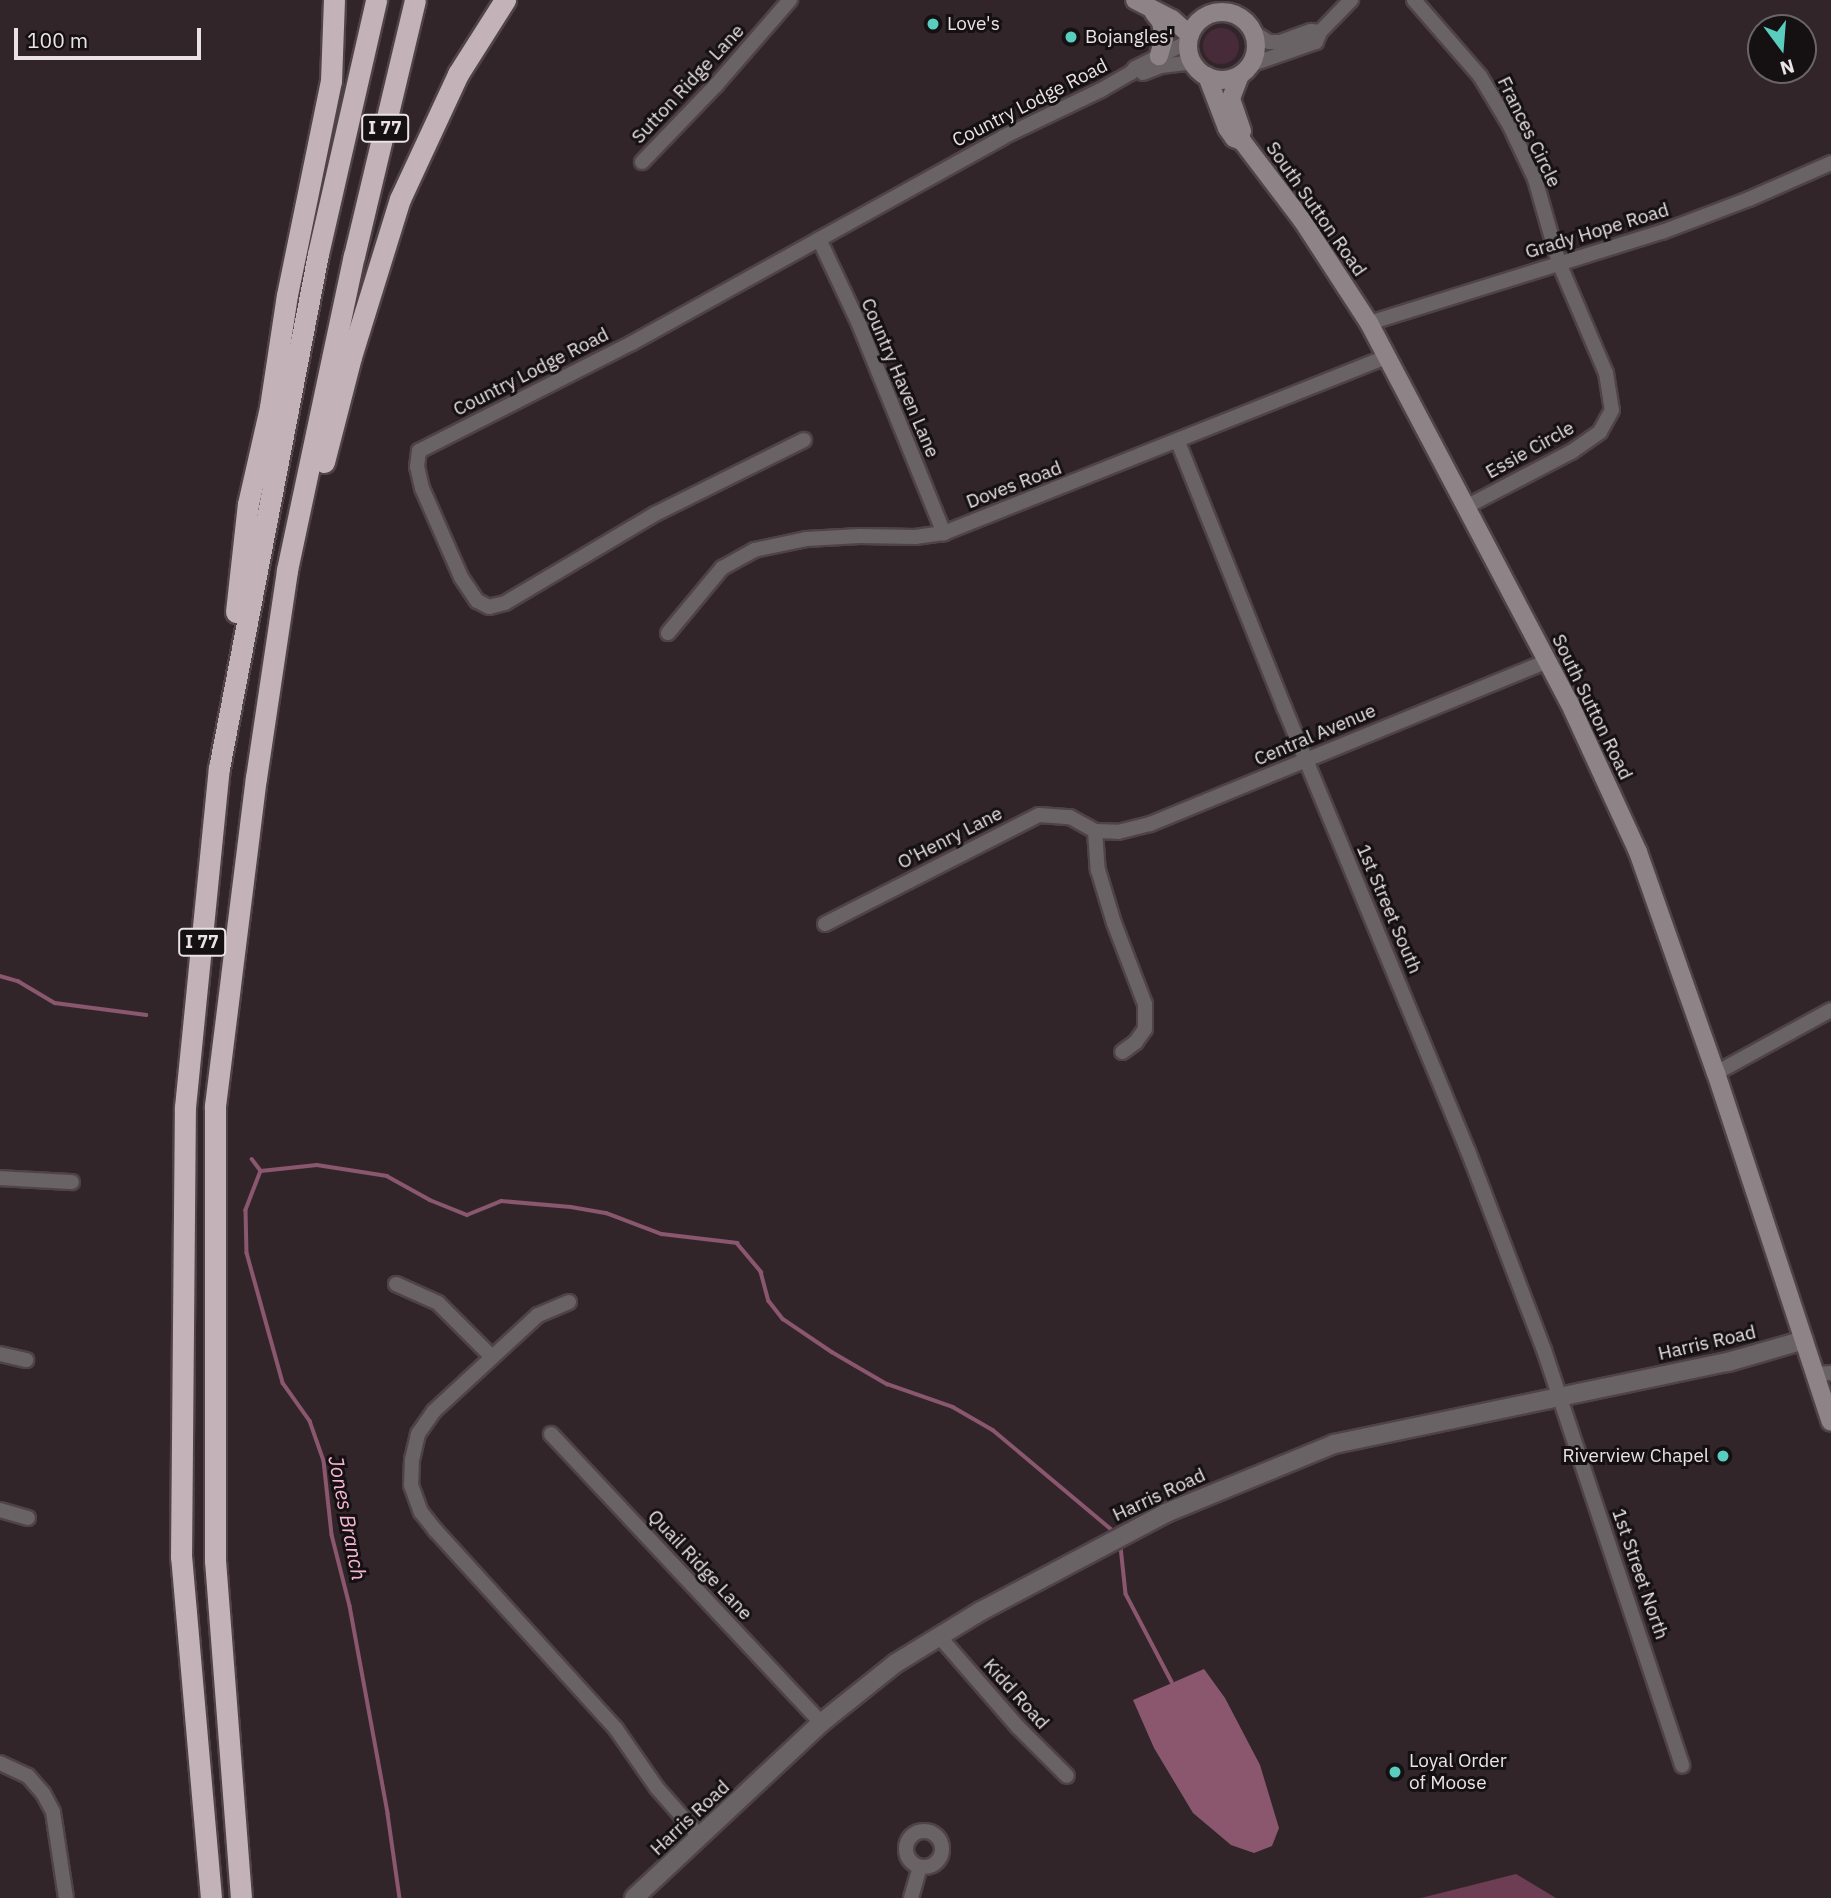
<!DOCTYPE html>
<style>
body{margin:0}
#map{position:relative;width:1831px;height:1898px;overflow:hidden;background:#31252a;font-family:"IBM Plex Sans",sans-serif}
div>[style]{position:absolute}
.green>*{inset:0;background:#472b38}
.round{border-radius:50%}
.forest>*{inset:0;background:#6d3d54}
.water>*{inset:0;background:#8a576e}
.stream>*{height:3.5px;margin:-1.75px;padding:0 1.75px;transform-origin:1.75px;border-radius:1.75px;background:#8a576e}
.roads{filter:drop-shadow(2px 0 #4f4348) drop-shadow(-2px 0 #4f4348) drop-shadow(0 2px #4f4348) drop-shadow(0 -2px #4f4348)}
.minor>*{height:14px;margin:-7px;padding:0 7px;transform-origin:7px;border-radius:7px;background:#696365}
.minor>.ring{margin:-7px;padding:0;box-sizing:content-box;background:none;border:14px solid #696365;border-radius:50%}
.tertiary>*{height:18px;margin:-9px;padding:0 9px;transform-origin:9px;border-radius:9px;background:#696365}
.secondary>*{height:18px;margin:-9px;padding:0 9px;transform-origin:9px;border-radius:9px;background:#8e8387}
.secondary>.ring{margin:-9px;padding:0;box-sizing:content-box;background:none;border:18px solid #8e8387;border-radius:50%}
.motorway>*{height:21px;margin:-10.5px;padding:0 10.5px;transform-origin:10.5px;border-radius:10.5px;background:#c3b3b9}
.dots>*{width:19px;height:19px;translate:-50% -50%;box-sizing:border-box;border:4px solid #151012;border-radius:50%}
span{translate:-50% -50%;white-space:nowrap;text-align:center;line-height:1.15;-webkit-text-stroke:6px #151012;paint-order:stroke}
.shield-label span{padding:2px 5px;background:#151012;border:2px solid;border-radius:5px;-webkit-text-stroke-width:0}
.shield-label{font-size:18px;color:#eae2e5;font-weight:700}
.poi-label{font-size:19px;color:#eae2e5}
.left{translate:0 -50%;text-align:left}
.right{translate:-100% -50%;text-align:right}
.street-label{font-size:19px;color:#eae2e5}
.water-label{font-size:21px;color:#f6b6d2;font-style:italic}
.north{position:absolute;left:1747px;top:14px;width:70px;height:70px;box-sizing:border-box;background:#151012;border:2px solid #6a6466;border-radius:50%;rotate:164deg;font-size:19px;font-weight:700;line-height:28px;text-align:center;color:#eae2e5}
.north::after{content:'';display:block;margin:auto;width:24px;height:32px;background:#59cebf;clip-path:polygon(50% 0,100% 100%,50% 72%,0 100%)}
.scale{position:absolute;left:14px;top:28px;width:187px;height:32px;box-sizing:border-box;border:4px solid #eae2e5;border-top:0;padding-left:9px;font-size:21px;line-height:24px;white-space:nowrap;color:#eae2e5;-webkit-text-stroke:5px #151012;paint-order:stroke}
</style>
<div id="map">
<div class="green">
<div class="round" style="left:1203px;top:28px;width:36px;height:36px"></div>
</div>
<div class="forest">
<div style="clip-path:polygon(1516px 1874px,1556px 1898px,1421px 1898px)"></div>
</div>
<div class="water">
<div style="clip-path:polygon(1204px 1669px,1225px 1698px,1260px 1765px,1279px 1828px,1272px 1846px,1254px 1853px,1231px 1845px,1193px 1813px,1154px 1748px,1133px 1700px)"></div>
</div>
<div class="stream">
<div style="left:0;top:976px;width:19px;rotate:16deg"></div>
<div style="left:18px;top:981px;width:43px;rotate:30.7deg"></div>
<div style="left:55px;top:1003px;width:92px;rotate:7.5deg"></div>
<div style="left:252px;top:1159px;width:15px;rotate:53deg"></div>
<div style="left:261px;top:1171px;width:56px;rotate:-6.1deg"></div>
<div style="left:317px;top:1165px;width:71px;rotate:8.9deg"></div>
<div style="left:387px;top:1176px;width:49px;rotate:29.2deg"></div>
<div style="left:430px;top:1200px;width:40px;rotate:22deg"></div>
<div style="left:467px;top:1215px;width:37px;rotate:-22deg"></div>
<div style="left:501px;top:1201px;width:70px;rotate:4.9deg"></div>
<div style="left:571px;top:1207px;width:36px;rotate:10deg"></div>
<div style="left:606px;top:1213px;width:60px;rotate:20.6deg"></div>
<div style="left:662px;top:1234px;width:76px;rotate:6.8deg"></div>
<div style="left:737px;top:1243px;width:38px;rotate:50deg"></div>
<div style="left:761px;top:1272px;width:30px;rotate:75deg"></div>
<div style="left:769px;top:1301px;width:23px;rotate:52deg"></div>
<div style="left:783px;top:1319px;width:59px;rotate:34deg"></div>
<div style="left:832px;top:1352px;width:64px;rotate:30.2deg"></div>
<div style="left:887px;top:1384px;width:70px;rotate:19.2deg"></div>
<div style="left:953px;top:1407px;width:46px;rotate:29.9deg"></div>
<div style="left:993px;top:1430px;width:155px;rotate:40deg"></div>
<div style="left:261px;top:1171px;width:42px;rotate:111deg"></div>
<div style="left:246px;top:1210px;width:43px;rotate:88.7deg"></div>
<div style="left:247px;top:1253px;width:135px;rotate:74.5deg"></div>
<div style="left:283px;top:1383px;width:47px;rotate:54.6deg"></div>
<div style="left:310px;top:1421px;width:42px;rotate:70.7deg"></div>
<div style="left:324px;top:1461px;width:74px;rotate:83.8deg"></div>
<div style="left:332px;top:1535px;width:73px;rotate:75.8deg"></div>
<div style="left:350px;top:1606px;width:211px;rotate:79.6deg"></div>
<div style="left:388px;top:1814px;width:85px;rotate:81.9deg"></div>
<div style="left:1121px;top:1547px;width:47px;rotate:83.9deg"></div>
<div style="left:1126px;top:1594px;width:99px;rotate:62.4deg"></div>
</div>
<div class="roads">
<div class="minor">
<div style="left:1414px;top:0;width:101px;rotate:49deg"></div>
<div style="left:1480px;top:76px;width:58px;rotate:59deg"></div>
<div style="left:1510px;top:126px;width:59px;rotate:64.7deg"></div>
<div style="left:1535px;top:179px;width:87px;rotate:74.1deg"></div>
<div style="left:1559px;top:263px;width:120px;rotate:66.9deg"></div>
<div style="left:1606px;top:373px;width:37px;rotate:81deg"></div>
<div style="left:1612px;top:410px;width:25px;rotate:119deg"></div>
<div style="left:1600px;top:432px;width:35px;rotate:145deg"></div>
<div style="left:1571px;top:452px;width:119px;rotate:152.4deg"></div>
<div style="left:1253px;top:32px;width:19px;rotate:32deg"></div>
<div style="left:1269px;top:42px;width:11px"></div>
<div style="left:1280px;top:42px;width:33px;rotate:-20deg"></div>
<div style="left:1311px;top:31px;width:9px;rotate:6deg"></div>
<div style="left:1250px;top:65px;width:70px;rotate:-19.2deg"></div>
<div style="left:1316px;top:42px;width:11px;rotate:-68deg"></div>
<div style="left:1320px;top:32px;width:45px;rotate:-45.9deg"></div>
<div style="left:1143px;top:73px;width:19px;rotate:-21deg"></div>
<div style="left:1161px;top:66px;width:31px;rotate:-7deg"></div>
<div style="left:642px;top:162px;width:107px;rotate:-46.1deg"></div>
<div style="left:716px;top:85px;width:113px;rotate:-49deg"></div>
<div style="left:819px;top:239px;width:94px;rotate:64.8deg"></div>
<div style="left:859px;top:324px;width:226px;rotate:67.9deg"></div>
<div style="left:1369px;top:323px;width:307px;rotate:-17.3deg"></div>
<div style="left:1662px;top:232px;width:93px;rotate:-20.8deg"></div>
<div style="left:1749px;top:199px;width:90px;rotate:-23.7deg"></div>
<div style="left:804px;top:440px;width:166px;rotate:153.6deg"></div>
<div style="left:655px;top:514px;width:174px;rotate:149.3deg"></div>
<div style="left:505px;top:603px;width:16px;rotate:166deg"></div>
<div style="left:489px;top:607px;width:13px;rotate:-153deg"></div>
<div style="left:477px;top:601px;width:29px;rotate:-124deg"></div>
<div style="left:461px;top:577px;width:97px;rotate:-113.7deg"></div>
<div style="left:422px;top:488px;width:22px;rotate:-103deg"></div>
<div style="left:417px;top:467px;width:16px;rotate:-83deg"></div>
<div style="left:419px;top:451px;width:239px;rotate:-26.9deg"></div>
<div style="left:632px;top:343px;width:424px;rotate:-29deg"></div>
<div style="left:1003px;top:137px;width:109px;rotate:-25.6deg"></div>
<div style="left:1101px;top:90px;width:34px;rotate:-30deg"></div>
<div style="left:1131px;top:73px;width:6px;rotate:-51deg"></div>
<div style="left:1135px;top:68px;width:59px;rotate:-26.1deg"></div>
<div style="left:1178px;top:442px;width:285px;rotate:68.2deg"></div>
<div style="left:1284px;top:707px;width:481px;rotate:67.5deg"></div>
<div style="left:1468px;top:1151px;width:213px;rotate:69.1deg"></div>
<div style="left:1544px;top:1350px;width:438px;rotate:71.6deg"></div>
<div style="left:668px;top:633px;width:85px;rotate:-50.3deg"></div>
<div style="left:722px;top:568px;width:37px;rotate:-29deg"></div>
<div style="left:754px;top:550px;width:53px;rotate:-11.9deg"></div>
<div style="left:806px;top:539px;width:54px;rotate:-3.2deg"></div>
<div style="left:860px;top:536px;width:55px;rotate:1deg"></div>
<div style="left:915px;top:537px;width:29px;rotate:-8deg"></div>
<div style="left:944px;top:533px;width:477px;rotate:-21.7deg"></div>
<div style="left:1095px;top:831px;width:39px;rotate:86deg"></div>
<div style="left:1098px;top:870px;width:55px;rotate:73.2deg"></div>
<div style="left:1114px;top:923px;width:87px;rotate:69.1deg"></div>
<div style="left:1145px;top:1004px;width:25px;rotate:90deg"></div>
<div style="left:1145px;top:1029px;width:16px;rotate:125deg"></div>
<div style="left:1136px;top:1042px;width:17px;rotate:144deg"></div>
<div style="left:825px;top:924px;width:240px;rotate:-27deg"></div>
<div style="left:1039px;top:815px;width:31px;rotate:4deg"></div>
<div style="left:1070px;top:817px;width:29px;rotate:29deg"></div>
<div style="left:1095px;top:831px;width:23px;rotate:2deg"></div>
<div style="left:1118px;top:832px;width:33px;rotate:-14deg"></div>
<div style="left:1150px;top:824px;width:430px;rotate:-22.3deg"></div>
<div style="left:1716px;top:1073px;width:131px;rotate:-28.7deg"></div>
<div style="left:0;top:1178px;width:72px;rotate:3.2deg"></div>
<div style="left:396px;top:1284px;width:46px;rotate:24.3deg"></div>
<div style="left:438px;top:1303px;width:76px;rotate:45deg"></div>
<div style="left:569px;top:1302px;width:34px;rotate:157deg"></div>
<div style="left:538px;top:1315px;width:142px;rotate:137.3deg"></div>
<div style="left:434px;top:1411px;width:28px;rotate:125deg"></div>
<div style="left:418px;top:1434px;width:26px;rotate:103deg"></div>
<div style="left:412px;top:1459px;width:26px;rotate:92deg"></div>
<div style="left:411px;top:1485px;width:29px;rotate:70deg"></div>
<div style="left:421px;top:1512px;width:24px;rotate:52deg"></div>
<div style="left:436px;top:1531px;width:268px;rotate:47.7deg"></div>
<div style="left:616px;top:1729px;width:72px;rotate:55.2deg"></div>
<div style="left:657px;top:1788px;width:65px;rotate:48.7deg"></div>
<div style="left:0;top:1354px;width:27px;rotate:13deg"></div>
<div style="left:1815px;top:1374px;width:16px;rotate:-4deg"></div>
<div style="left:551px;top:1434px;width:396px;rotate:46.9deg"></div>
<div style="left:0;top:1510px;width:29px;rotate:16deg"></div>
<div style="left:938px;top:1635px;width:122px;rotate:49deg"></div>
<div style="left:1018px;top:1727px;width:69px;rotate:45deg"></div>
<div style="left:0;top:1763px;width:31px;rotate:25deg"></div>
<div style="left:28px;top:1776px;width:23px;rotate:49deg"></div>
<div style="left:43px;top:1793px;width:21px;rotate:62deg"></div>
<div style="left:53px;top:1812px;width:87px;rotate:81.4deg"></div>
<div class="ring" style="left:906px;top:1831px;width:22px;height:22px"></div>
<div style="left:911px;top:1898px;width:32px;rotate:-74deg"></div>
</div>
<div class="tertiary">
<div style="left:634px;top:1898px;width:256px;rotate:-43.1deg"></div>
<div style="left:821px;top:1723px;width:96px;rotate:-38.7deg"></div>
<div style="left:896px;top:1663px;width:100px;rotate:-31.5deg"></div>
<div style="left:981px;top:1611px;width:209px;rotate:-27.9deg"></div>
<div style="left:1166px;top:1513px;width:182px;rotate:-22.3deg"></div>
<div style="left:1334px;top:1444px;width:402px;rotate:-11.8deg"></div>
<div style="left:1728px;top:1362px;width:79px;rotate:-16.1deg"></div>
</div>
<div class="secondary">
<div style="left:1135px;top:0;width:42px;rotate:27.2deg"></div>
<div style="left:1172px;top:19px;width:24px;rotate:42deg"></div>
<div class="ring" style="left:1188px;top:12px;width:50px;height:50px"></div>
<div style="left:1154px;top:13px;width:11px;rotate:52deg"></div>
<div style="left:1161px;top:22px;width:16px;rotate:79deg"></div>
<div style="left:1164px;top:38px;width:19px;rotate:106deg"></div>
<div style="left:1240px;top:75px;width:26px;rotate:111deg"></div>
<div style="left:1231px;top:99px;width:34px;rotate:71deg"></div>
<div style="left:1207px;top:76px;width:56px;rotate:69deg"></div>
<div style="left:1227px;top:128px;width:12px;rotate:55deg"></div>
<div style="left:1234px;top:138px;width:9px;rotate:21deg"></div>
<div style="left:1242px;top:141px;width:99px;rotate:52.8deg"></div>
<div style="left:1302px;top:220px;width:123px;rotate:57deg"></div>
<div style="left:1369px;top:323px;width:429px;rotate:62.2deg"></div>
<div style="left:1569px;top:702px;width:165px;rotate:65.3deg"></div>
<div style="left:1638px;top:852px;width:234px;rotate:70.6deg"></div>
<div style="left:1716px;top:1073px;width:367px;rotate:71.8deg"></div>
</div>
<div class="motorway">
<div style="left:324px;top:462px;width:108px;rotate:-75.6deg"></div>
<div style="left:351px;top:357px;width:165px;rotate:-72.8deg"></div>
<div style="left:400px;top:199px;width:138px;rotate:-65.1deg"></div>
<div style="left:458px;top:74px;width:88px;rotate:-57.6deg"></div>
<div style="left:236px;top:612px;width:109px;rotate:-83.7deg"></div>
<div style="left:248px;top:504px;width:99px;rotate:-77.2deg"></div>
<div style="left:270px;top:407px;width:113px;rotate:-81.4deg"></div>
<div style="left:287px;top:295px;width:218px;rotate:-78.4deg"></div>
<div style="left:331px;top:81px;width:81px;rotate:-87.9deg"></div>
<div style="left:211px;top:1898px;width:342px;rotate:-95deg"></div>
<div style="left:181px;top:1557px;width:450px;rotate:-89.5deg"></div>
<div style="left:185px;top:1107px;width:341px;rotate:-84.3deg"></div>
<div style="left:219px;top:768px;width:523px;rotate:-79.1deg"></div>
<div style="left:318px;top:254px;width:261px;rotate:-77.1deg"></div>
<div style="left:241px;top:1898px;width:339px;rotate:-94.4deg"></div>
<div style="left:215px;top:1560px;width:454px;rotate:-90deg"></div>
<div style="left:215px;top:1106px;width:331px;rotate:-82.9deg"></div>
<div style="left:256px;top:778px;width:210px;rotate:-81.5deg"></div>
<div style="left:287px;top:570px;width:321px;rotate:-78deg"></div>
<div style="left:354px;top:256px;width:263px;rotate:-76.6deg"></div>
</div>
</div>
<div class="dots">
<div style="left:933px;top:24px;background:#59cebf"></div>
<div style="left:1071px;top:37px;background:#59cebf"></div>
<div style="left:1723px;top:1456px;background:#59cebf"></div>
<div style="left:1395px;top:1772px;background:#59cebf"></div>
</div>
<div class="shield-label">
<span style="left:385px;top:128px">I 77</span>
<span style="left:202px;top:942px">I 77</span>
</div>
<div class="poi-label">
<span class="left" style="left:947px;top:24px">Love's</span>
<span class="left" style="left:1085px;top:37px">Bojangles'</span>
<span class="right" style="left:1709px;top:1456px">Riverview Chapel</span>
<span class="left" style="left:1409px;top:1772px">Loyal Order<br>of Moose</span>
</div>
<div class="street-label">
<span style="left:688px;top:84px;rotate:-47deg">Sutton Ridge Lane</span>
<span style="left:1030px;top:103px;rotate:-27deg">Country Lodge Road</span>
<span style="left:1529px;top:132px;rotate:64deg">Frances Circle</span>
<span style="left:1316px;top:209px;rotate:55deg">South Sutton Road</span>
<span style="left:1597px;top:231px;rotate:-17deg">Grady Hope Road</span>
<span style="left:531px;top:372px;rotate:-27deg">Country Lodge Road</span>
<span style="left:900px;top:378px;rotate:67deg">Country Haven Lane</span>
<span style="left:1530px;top:450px;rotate:-29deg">Essie Circle</span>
<span style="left:1014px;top:485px;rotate:-21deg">Doves Road</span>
<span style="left:1592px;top:707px;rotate:64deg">South Sutton Road</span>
<span style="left:1315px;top:735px;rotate:-23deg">Central Avenue</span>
<span style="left:950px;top:838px;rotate:-27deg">O'Henry Lane</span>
<span style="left:1389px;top:909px;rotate:67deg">1st Street South</span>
<span style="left:1707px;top:1343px;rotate:-13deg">Harris Road</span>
<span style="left:1159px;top:1495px;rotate:-25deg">Harris Road</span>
<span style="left:700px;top:1565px;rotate:47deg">Quail Ridge Lane</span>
<span style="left:1640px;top:1574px;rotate:71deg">1st Street North</span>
<span style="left:1016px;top:1694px;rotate:48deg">Kidd Road</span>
<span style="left:690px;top:1818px;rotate:-43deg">Harris Road</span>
</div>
<div class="water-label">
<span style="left:348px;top:1518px;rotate:79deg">Jones Branch</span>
</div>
<div class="north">N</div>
<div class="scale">100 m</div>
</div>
